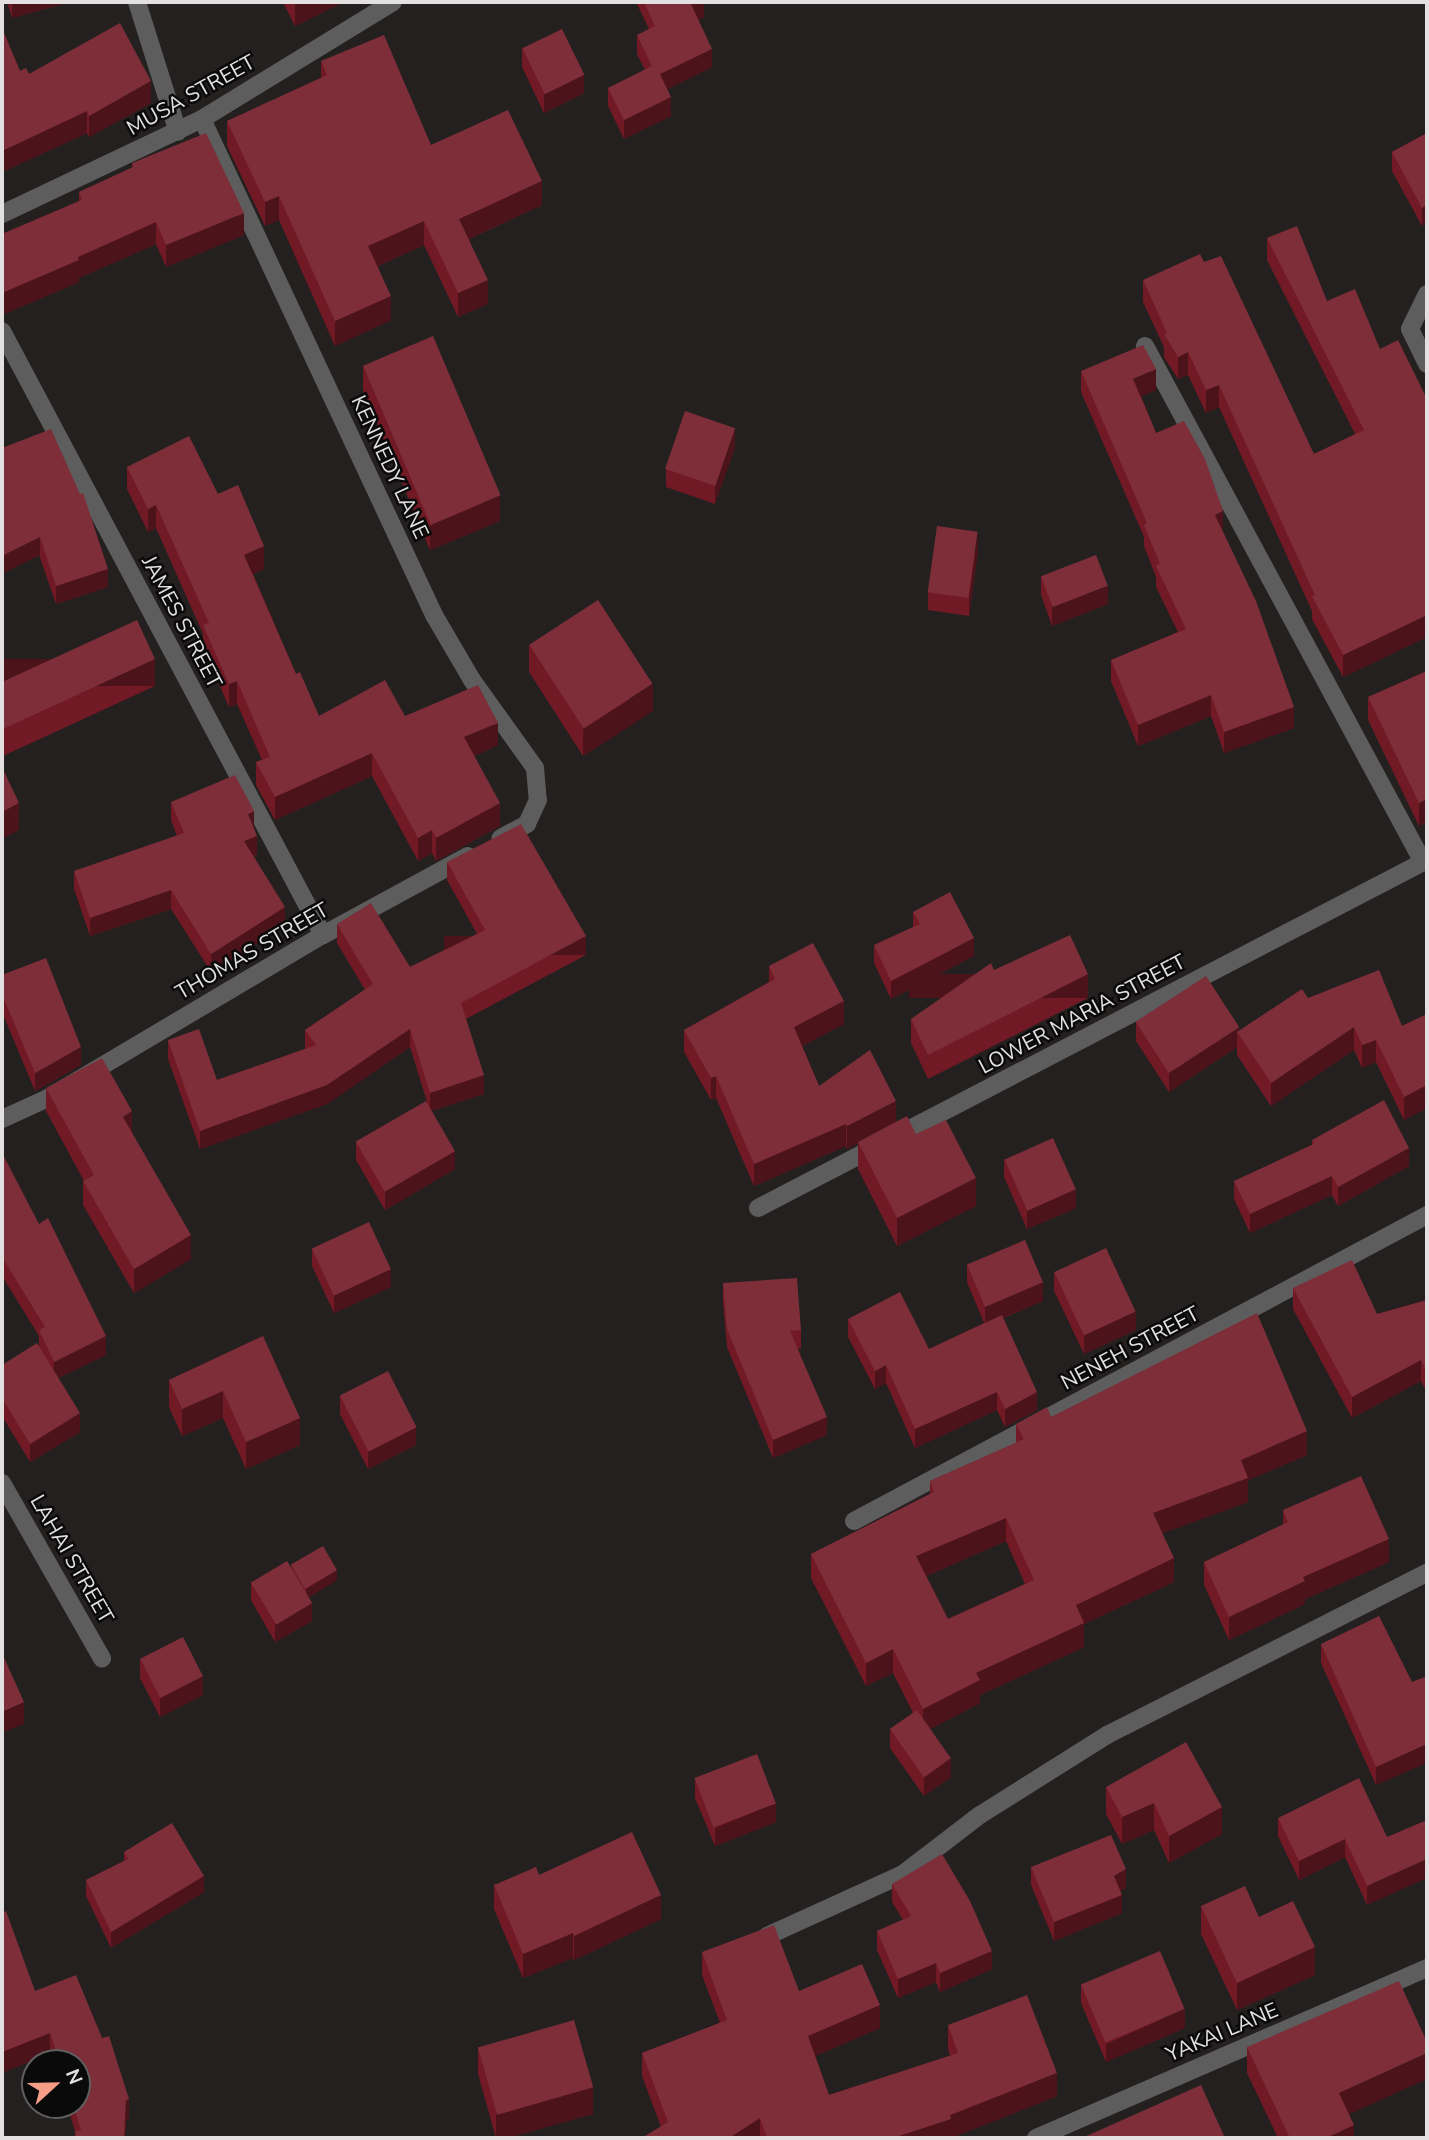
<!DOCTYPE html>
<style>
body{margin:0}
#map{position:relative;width:1429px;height:2140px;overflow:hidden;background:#23201f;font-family:"Nunito Sans",sans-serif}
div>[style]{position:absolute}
.minor>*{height:18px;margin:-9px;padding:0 9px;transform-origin:9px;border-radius:9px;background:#5c5d5c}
.wall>*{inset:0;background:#711925}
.shaded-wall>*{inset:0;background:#4c131a;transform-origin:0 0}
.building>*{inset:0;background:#7d2e39;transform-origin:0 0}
span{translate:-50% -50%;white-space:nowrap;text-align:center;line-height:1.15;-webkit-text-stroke:5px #0b0a0a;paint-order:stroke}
.street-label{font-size:21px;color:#e2e0e0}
.frame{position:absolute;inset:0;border:4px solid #e2e0e0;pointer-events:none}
.north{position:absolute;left:21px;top:2049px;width:70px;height:70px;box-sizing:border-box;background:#0b0a0a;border:2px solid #616060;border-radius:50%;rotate:68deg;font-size:19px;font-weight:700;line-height:28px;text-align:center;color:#e2e0e0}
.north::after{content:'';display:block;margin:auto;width:24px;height:32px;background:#f49e87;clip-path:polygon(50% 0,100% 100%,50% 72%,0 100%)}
</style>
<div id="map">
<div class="minor">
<div style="left:137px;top:2px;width:136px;rotate:72.5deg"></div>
<div style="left:202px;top:119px;width:548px;rotate:64.93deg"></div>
<div style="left:434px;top:615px;width:75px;rotate:59.7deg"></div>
<div style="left:472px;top:680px;width:108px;rotate:54.4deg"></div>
<div style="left:535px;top:768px;width:32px;rotate:85deg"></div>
<div style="left:538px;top:800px;width:26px;rotate:115deg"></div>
<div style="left:527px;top:824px;width:30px;rotate:152deg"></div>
<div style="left:2px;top:214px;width:221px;rotate:-25.4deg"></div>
<div style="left:202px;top:119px;width:224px;rotate:-31.5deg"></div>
<div style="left:1427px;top:294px;width:39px;rotate:116deg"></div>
<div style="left:1410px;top:329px;width:39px;rotate:64deg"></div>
<div style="left:2px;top:331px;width:684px;rotate:62.01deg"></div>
<div style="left:1145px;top:346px;width:586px;rotate:61.69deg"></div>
<div style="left:2px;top:1119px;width:51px;rotate:-24.5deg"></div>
<div style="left:48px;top:1098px;width:320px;rotate:-30.7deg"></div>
<div style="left:323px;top:935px;width:165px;rotate:-28.6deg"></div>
<div style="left:758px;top:1208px;width:754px;rotate:-27.48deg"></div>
<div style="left:2px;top:1483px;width:202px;rotate:60.3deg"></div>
<div style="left:854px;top:1521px;width:650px;rotate:-28.1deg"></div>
<div style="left:767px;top:1936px;width:149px;rotate:-24.5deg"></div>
<div style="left:903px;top:1874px;width:97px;rotate:-37.5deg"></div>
<div style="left:980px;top:1815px;width:150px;rotate:-32.2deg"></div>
<div style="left:1107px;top:1735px;width:359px;rotate:-26.9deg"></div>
<div style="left:1036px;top:2138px;width:426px;rotate:-23.5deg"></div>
</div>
<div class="wall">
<div style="clip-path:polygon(7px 2px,70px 2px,12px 18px)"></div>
<div style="clip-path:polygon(283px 2px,344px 2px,295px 26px)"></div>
<div style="clip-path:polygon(636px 2px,704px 2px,704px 17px,698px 20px,712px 67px,667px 89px,671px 116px,624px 139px,608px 106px,608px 88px,645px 70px,637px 54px,637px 35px,649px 29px)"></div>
<div style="clip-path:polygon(2px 28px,20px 71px,151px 103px,89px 137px,87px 133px,2px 172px)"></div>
<div style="clip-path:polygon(522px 48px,584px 93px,544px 113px,522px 67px)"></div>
<div style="clip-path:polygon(321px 61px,431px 145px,542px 205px,469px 239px,488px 304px,458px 317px,424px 245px,378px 266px,391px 320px,335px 346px,279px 220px,265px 226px,227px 146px,227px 121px,321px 78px)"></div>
<div style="clip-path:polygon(1427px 133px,1422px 226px,1392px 171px,1392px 152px)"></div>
<div style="clip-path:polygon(132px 163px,244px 235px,166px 267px,156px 244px,79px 278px,79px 282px,2px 315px,2px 234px,79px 201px,79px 192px,132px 168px)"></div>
<div style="clip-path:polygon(1267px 238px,1327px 301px,1380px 349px,1427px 399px,1427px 637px,1343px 677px,1312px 619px,1312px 611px,1219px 407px,1206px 413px,1188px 375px,1178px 379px,1164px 357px,1164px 347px,1143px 302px,1143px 280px,1204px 262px,1314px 454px,1355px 434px,1267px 260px)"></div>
<div style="clip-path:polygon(363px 365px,500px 521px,430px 550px,363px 390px)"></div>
<div style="clip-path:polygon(1081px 371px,1156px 390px,1141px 396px,1156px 433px,1223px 532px,1294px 728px,1224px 753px,1211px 716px,1138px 746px,1111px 681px,1111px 660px,1178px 632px,1156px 587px,1156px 577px,1144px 546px,1144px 537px,1081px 392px)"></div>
<div style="clip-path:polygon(735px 447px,715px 504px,666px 487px,666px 469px)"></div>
<div style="clip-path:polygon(2px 448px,108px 587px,56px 604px)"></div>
<div style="clip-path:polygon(127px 467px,218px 494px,264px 569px,253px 574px,296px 674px,319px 716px,405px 716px,498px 745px,474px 756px,500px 826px,436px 861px,432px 853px,418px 861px,372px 776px,275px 820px,256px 785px,256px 762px,262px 760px,237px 704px,229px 707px,203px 648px,203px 634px,156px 528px,148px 532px,127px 489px)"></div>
<div style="clip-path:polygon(978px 550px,969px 616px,928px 610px,928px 592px)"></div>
<div style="clip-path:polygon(1041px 577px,1108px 604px,1052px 626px,1041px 595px)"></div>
<div style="clip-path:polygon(529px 645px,653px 711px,583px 756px,529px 672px)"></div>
<div style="clip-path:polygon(1427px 671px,1419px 826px,1368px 720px,1368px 697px)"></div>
<div style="clip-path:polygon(2px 682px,155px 686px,3px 756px,2px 753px)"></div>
<div style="clip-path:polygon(171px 802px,254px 828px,257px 854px,254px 856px,285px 926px,211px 972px,171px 909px,90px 936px,74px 889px,74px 871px,177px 836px,171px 820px)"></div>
<div style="clip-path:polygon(447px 862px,586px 955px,466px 1019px,484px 1094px,431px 1111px,455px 1169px,385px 1210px,356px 1160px,356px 1141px,429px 1108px,410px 1047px,327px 1104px,200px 1149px,168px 1059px,168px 1040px,217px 1080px,305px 1049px,305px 1030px,365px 990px,337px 943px,337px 924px,410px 967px,477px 934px,447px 880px)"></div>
<div style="clip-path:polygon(913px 912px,974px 956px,891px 999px,874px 963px,874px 945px,913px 927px)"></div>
<div style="clip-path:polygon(769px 966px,844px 1024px,802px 1046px,819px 1086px,896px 1122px,916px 1134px,976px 1206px,897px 1246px,858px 1169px,858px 1143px,847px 1149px,846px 1146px,754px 1186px,716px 1098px,711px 1100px,684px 1052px,684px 1030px,769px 982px)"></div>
<div style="clip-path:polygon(994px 970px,1088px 998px,928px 1079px,911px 1043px,911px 1019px)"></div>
<div style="clip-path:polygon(2px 975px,81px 1065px,35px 1091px,2px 1012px)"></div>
<div style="clip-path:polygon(1308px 998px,1402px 1026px,1427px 1014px,1427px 1108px,1404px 1120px,1376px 1062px,1362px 1068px,1354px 1050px,1271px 1106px,1237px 1055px,1237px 1047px,1169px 1092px,1136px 1041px,1136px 1022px,1239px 1031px)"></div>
<div style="clip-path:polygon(46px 1088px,132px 1132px,191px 1259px,134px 1293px,83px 1205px,83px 1181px,84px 1181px,46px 1111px)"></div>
<div style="clip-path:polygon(1312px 1140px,1409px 1166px,1338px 1206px,1332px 1195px,1250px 1233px,1234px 1199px,1234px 1181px,1312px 1145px)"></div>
<div style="clip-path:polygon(2px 1153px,106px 1355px,58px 1378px,80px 1432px,30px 1462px,2px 1416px,2px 1365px,39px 1346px,39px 1336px,2px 1276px)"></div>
<div style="clip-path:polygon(1004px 1159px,1076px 1208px,1027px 1229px,1004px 1177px)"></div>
<div style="clip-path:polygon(312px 1248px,391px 1287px,334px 1313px,312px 1266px)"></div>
<div style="clip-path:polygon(967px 1264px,1043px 1301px,1003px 1318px,1037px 1410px,1005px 1427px,997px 1410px,915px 1448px,886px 1383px,875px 1389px,848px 1337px,848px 1319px,929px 1349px,984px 1323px,967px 1282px)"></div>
<div style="clip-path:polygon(1054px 1272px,1136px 1330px,1084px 1354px,1054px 1291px)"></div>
<div style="clip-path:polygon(723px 1283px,801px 1330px,801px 1348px,798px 1349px,827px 1435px,773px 1458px,727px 1347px,723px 1302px)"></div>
<div style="clip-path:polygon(1293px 1288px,1377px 1314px,1427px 1300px,1427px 1393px,1421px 1381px,1352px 1418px,1293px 1309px)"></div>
<div style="clip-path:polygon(263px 1336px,300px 1445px,246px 1469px,223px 1418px,182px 1436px,169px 1407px,169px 1380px)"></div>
<div style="clip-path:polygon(340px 1395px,416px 1445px,368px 1469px,340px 1414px)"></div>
<div style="clip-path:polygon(evenodd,1051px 1417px,1307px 1455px,1248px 1480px,1248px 1502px,1162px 1533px,1174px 1582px,1084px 1624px,1084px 1647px,980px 1695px,980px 1703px,930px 1729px,951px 1777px,924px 1796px,890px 1748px,890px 1729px,913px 1713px,893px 1673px,866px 1686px,811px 1578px,811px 1554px,930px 1494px,930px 1481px,1016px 1443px,1016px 1424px,1051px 1417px,1006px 1541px,1025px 1584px,948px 1619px,926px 1576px,1006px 1541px)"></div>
<div style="clip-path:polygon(1283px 1510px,1389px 1562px,1305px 1599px,1305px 1604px,1229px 1640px,1204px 1585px,1204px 1562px,1283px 1525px)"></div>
<div style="clip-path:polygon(291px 1565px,337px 1580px,309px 1597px,312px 1621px,275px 1642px,251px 1600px,251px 1582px,291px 1567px)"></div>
<div style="clip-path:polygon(1321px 1644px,1412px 1682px,1376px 1785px,1321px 1663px)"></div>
<div style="clip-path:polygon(140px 1659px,203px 1695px,160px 1717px,140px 1678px)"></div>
<div style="clip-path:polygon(695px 1780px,776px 1822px,715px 1846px,695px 1798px)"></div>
<div style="clip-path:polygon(1106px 1787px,1222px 1807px,1222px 1834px,1169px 1863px,1154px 1830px,1122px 1844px,1106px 1814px)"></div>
<div style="clip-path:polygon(1278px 1818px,1387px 1837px,1367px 1905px,1345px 1857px,1299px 1880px,1278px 1836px)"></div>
<div style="clip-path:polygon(124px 1852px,204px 1892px,111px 1948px,86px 1896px,86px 1880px,124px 1861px)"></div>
<div style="clip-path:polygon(1031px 1867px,1126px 1888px,1120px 1891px,1122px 1913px,1054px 1941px,1031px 1885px)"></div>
<div style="clip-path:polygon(539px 1875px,661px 1919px,574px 1960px,573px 1958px,523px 1978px,494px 1909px,494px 1885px)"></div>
<div style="clip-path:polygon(892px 1884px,992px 1969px,940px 1992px,936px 1982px,898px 1998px,877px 1950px,877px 1931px,903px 1920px,892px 1902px)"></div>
<div style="clip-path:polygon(1201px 1906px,1259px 1917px,1315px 1975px,1237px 2010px,1201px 1934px)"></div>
<div style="clip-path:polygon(2px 1913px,35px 1991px,129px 2119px,126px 2120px,125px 2138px,75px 2138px,75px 2131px,67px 2105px,77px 2105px,77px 2063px,53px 2063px,50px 2053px,2px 2073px)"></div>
<div style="clip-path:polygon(702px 1952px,799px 1991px,880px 2028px,815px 2056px,829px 2095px,950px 2056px,948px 2048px,948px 2025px,1057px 2096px,951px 2138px,645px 2138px,645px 2136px,661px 2127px,642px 2076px,642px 2053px,720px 2023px,702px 1975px)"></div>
<div style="clip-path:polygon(1081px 1985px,1185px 2028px,1106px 2062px,1081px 2003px)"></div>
<div style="clip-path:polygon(478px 2047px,593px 2114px,507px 2138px,496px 2138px,478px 2074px)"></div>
<div style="clip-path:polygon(1247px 2047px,1349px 2114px,1354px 2138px,1278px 2138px,1247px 2073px)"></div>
</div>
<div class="shaded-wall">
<div style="clip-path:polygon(12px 2px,70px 2px,12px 18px)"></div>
<div style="clip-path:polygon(295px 2px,344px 2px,295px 26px)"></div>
<div style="clip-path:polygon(697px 2px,704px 2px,704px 17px,691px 23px,691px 4px)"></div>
<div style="clip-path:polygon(712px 49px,712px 67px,660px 93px,660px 74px)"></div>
<div style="clip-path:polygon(584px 75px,584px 93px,544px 113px,544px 94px)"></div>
<div style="clip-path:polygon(151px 81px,151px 103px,89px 137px,89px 116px)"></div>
<div style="clip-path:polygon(671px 97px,671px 116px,624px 139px,624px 120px)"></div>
<div style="clip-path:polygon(87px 111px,87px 133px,2px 172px,2px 151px)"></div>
<div style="clip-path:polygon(542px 181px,542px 205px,459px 243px,459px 219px)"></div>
<div style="clip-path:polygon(279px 196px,279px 220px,265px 226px,265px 202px)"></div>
<div style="clip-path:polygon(1427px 205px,1427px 224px,1422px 226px,1422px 208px)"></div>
<div style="clip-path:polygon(244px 213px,244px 235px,166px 267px,166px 245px)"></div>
<div style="clip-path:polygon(424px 221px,424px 245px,368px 270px,368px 246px)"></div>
<div style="clip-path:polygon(156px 222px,156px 244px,79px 278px,79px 282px,2px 315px,2px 293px,78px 257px)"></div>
<div style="clip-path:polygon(488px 280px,488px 304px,458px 317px,458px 293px)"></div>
<div style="clip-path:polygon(391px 296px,391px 320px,335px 346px,335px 321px)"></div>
<div style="clip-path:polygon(1188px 352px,1188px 375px,1178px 379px,1178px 357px)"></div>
<div style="clip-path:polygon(1156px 369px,1156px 390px,1133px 400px,1133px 379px)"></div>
<div style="clip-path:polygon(1219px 385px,1219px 407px,1206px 413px,1206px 390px)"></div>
<div style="clip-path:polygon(735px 428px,735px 447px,715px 504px,715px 486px)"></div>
<div style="clip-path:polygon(500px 496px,500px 521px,430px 550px,430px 525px)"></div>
<div style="clip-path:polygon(156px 505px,156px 528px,148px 532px,148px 509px)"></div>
<div style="clip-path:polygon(1223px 511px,1223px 532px,1215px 515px)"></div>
<div style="clip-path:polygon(978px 532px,978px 550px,969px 616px,969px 598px)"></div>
<div style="clip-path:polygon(40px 537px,40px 555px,2px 574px,2px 556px)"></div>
<div style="clip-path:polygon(264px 546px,264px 569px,244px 578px,244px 555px)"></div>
<div style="clip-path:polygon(108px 569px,108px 587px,56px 604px,56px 586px)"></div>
<div style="clip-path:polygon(1108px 586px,1108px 604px,1052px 626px,1052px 607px)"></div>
<div style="clip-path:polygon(1427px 615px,1427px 637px,1343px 677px,1343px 655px)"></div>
<div style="left:155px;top:659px;width:27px;height:167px;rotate:90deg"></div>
<div style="clip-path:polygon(237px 681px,237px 704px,229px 707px,229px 684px)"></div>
<div style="clip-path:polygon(653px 684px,653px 711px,583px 756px,583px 729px)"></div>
<div style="clip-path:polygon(1211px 695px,1211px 716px,1138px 746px,1138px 725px)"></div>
<div style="clip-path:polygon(1294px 707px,1294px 728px,1224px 753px,1224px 732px)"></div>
<div style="clip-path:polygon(498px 723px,498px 745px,464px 760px,464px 737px)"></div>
<div style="clip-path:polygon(372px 753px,372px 776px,275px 820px,275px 797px)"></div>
<div style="clip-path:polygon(1427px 799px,1427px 822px,1419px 826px,1419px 803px)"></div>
<div style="clip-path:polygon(19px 803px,19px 830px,2px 839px,2px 812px)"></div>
<div style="clip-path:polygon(500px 803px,500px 826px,436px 861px,436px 838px)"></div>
<div style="clip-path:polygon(254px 811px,254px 829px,248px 814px)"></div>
<div style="clip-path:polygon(432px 830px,432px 853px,418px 861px,418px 838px)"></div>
<div style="clip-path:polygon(257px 836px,257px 854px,244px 859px,244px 841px)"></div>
<div style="clip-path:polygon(171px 890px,171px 909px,90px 936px,90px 918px)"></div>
<div style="clip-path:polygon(285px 907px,285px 926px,211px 972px,211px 954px)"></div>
<div style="left:586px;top:936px;width:19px;height:142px;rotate:90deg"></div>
<div style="clip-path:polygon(974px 938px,974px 956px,891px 999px,891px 981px)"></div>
<div style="left:1088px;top:974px;width:24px;height:179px;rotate:90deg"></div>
<div style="clip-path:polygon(844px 1001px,844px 1024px,794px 1050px,794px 1027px)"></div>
<div style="clip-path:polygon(1239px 1027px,1239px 1035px,1237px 1032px,1237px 1047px,1169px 1092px,1169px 1073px)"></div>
<div style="clip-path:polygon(1354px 1027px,1354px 1050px,1271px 1106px,1271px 1083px)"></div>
<div style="clip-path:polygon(410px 1029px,410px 1047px,327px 1104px,200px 1149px,200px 1131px)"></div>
<div style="clip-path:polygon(1376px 1040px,1376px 1062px,1362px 1068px,1362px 1045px)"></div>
<div style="clip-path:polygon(81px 1047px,81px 1065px,35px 1091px,35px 1073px)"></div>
<div style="clip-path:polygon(484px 1075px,484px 1094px,430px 1111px,430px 1093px)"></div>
<div style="clip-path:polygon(716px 1076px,716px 1098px,711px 1100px,711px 1078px)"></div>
<div style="clip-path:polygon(1427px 1085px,1427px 1108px,1404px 1120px,1404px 1097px)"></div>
<div style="clip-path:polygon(896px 1101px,896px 1123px,847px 1149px,847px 1126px)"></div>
<div style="clip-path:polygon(132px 1111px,132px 1135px,123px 1117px)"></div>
<div style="clip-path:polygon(846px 1124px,846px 1146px,754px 1186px,754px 1164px)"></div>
<div style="clip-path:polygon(1409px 1148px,1409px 1166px,1338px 1206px,1338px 1187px)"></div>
<div style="clip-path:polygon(455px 1151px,455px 1169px,385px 1210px,385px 1191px)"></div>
<div style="clip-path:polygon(1332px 1176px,1332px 1195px,1250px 1233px,1250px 1214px)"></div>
<div style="clip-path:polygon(976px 1178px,976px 1206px,897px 1246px,897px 1218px)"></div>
<div style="clip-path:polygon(1076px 1189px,1076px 1208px,1027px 1229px,1027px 1211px)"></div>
<div style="clip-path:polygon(191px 1235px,191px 1259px,134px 1293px,134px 1269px)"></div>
<div style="clip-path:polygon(391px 1269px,391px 1287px,334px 1313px,334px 1294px)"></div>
<div style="clip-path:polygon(1043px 1282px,1043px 1301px,985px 1325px,985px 1306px)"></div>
<div style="clip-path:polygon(1136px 1311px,1136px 1330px,1084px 1354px,1084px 1335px)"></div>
<div style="clip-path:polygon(106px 1336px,106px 1355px,54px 1380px,54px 1362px)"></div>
<div style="clip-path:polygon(1421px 1360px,1421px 1381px,1352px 1418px,1352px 1397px)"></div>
<div style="clip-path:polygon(886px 1365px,886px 1383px,875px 1389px,875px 1371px)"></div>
<div style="clip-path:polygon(223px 1391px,223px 1418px,182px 1436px,182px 1409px)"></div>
<div style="clip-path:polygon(997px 1392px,997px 1410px,915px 1448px,915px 1429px)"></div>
<div style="clip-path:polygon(1037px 1392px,1037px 1410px,1005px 1427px,1005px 1409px)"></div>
<div style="clip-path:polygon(80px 1413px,80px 1432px,30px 1462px,30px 1444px)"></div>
<div style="clip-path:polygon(827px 1417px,827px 1435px,773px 1458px,773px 1440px)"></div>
<div style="clip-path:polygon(300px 1418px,300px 1445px,246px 1469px,246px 1442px)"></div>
<div style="clip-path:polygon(416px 1427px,416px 1445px,368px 1469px,368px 1450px)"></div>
<div style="clip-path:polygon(1307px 1431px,1307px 1455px,1248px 1480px,1248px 1502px,1153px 1537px,1153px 1513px,1241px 1460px)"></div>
<div style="left:3px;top:1517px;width:21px;height:1px;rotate:90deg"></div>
<div style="clip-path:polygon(1006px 1518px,1006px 1541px,916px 1580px,916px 1556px)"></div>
<div style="clip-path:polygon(1389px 1539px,1389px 1562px,1305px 1599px,1305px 1604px,1229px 1640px,1229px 1617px,1303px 1577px)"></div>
<div style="clip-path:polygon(1174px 1558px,1174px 1582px,1084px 1624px,1084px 1647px,980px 1695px,980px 1703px,923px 1733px,923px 1709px,1076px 1605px)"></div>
<div style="clip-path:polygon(337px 1570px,337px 1580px,306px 1599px,306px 1589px)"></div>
<div style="clip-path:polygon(312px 1603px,312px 1621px,275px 1642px,275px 1624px)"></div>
<div style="clip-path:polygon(893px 1649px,893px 1673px,866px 1686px,866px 1663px)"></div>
<div style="clip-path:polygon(203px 1676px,203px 1695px,160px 1717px,160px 1698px)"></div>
<div style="clip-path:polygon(24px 1702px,24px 1724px,2px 1733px,2px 1712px)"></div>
<div style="clip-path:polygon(1427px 1744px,1427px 1763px,1376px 1785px,1376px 1767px)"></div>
<div style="clip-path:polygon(951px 1758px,951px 1777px,924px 1796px,924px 1778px)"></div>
<div style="clip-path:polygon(776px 1803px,776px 1822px,715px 1846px,715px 1828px)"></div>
<div style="clip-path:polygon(1154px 1803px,1154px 1830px,1122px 1844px,1122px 1817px)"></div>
<div style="clip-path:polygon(1222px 1807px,1222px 1834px,1169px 1863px,1169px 1836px)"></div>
<div style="clip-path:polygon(1345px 1839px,1345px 1857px,1299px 1880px,1299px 1861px)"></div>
<div style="clip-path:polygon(1427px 1859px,1427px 1878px,1367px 1905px,1367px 1886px)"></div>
<div style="clip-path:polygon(1126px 1869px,1126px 1888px,1114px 1894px,1114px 1876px)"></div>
<div style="clip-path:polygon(204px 1876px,204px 1892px,111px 1948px,111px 1932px)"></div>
<div style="clip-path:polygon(661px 1895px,661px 1919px,574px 1960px,574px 1936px)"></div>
<div style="clip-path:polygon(1122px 1895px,1122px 1913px,1054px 1941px,1054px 1922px)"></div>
<div style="clip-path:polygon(573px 1933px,573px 1958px,523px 1978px,523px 1954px)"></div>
<div style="clip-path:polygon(1315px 1947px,1315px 1975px,1237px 2010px,1237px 1983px)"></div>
<div style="clip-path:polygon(992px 1951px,992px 1969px,940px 1992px,940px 1973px)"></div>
<div style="clip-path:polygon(936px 1963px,936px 1982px,898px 1998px,898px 1979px)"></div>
<div style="clip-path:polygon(880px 2005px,880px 2028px,808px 2059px,808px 2036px)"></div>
<div style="clip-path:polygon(1185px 2009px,1185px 2028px,1106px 2062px,1106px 2044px)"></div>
<div style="clip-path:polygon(50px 2033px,50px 2053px,2px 2073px,2px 2052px)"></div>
<div style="clip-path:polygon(1427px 2053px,1427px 2079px,1339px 2119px,1339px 2093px)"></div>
<div style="clip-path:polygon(1057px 2073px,1057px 2096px,951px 2138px,893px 2138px)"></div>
<div style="clip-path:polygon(593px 2087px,593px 2114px,507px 2138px,496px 2138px,496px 2114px)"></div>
<div style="clip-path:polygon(129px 2099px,129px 2119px,126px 2120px,125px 2138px,124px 2138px,126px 2100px)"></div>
<div style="clip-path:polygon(760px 2118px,760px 2138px,729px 2138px)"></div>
<div style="clip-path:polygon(1354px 2125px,1354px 2138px,1326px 2138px)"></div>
</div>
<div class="building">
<div style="clip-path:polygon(644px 2px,697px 2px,691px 4px,712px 49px,660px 74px,671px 97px,624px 120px,608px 88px,652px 66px,637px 35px,655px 26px)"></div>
<div style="clip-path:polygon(120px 23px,151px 81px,89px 116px,87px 111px,2px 151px,2px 28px,20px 71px,26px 68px,29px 74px)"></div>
<div style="left:562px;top:29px;width:51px;height:44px;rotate:64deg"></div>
<div style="clip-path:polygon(384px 35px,431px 145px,508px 110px,542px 181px,459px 219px,488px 280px,458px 293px,424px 221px,368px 246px,391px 296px,335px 321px,279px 196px,265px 202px,227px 121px,327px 75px,321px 61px)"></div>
<div style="clip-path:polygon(206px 133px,244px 213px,166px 245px,156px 222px,78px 257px,79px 260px,2px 293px,2px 234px,82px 200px,79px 192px,133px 167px,132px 163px)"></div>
<div style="clip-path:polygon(1427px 133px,1427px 205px,1422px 208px,1392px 152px)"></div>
<div style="clip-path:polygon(1297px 226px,1327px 301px,1355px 289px,1380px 349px,1398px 340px,1427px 399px,1427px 615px,1343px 655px,1312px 596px,1315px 595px,1219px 385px,1206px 390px,1188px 352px,1178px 357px,1164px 334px,1167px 333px,1143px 280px,1200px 254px,1204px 262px,1221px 256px,1314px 454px,1364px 430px,1267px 238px)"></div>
<div style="left:433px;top:336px;width:173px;height:76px;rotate:67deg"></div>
<div style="clip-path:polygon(1143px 345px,1156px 369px,1133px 379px,1156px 433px,1184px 421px,1205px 459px,1223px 511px,1215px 515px,1256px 601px,1294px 707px,1224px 732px,1211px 695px,1138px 725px,1111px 660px,1186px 629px,1156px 566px,1160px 564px,1144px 525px,1147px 523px,1081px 371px)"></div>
<div style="left:685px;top:411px;width:53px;height:61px;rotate:19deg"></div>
<div style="clip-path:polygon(51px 429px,80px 494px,83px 493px,108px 569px,56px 586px,40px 537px,2px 556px,2px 448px)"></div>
<div style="clip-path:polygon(189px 436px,218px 494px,238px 485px,264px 546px,244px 555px,296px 674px,300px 672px,319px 716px,385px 680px,405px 716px,478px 685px,498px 723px,464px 737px,500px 803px,436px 838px,432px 830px,418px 838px,372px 753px,275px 797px,256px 762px,270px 757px,237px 681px,229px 684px,203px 625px,209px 623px,156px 505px,148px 509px,127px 467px)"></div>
<div style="left:937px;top:526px;width:41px;height:67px;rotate:8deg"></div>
<div style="left:1096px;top:555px;width:33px;height:59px;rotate:69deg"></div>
<div style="left:598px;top:600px;width:100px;height:82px;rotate:57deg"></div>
<div style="clip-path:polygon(137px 620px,155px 659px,3px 729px,2px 726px,2px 682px)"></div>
<div style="clip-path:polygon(1427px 671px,1427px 799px,1419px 803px,1368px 697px)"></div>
<div style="clip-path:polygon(2px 767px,19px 803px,2px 812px)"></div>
<div style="clip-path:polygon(235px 775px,254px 811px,248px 814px,257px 836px,244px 841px,285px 907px,211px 954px,171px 890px,90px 918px,74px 871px,184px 833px,171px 802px)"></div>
<div style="clip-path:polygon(521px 824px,586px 936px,461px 1003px,484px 1075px,430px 1093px,410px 1029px,327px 1085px,200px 1131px,168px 1040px,199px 1029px,217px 1080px,316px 1045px,305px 1030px,373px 984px,337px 924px,371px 903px,410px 967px,485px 930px,447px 862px)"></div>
<div style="clip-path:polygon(950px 892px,974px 938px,891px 981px,874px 945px,920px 924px,913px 912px)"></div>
<div style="clip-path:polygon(1070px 935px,1088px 974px,928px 1055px,911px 1019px,991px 963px,994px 970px)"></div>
<div style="clip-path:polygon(813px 943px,844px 1001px,794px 1027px,819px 1086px,870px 1050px,896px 1101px,847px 1126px,846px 1124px,754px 1164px,716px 1076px,711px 1078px,684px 1030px,775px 979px,769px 966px)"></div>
<div style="clip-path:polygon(46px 958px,81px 1047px,35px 1073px,2px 994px,2px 975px)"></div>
<div style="clip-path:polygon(1379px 970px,1402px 1026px,1427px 1014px,1427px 1085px,1404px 1097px,1376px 1040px,1362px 1045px,1354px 1027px,1271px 1083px,1237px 1032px,1302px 989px,1308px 998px)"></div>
<div style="left:1206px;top:976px;width:61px;height:84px;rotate:57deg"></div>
<div style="clip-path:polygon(102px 1058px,132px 1111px,123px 1117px,191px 1235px,134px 1269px,83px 1181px,94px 1175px,46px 1088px)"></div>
<div style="clip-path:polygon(1384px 1100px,1409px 1148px,1338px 1187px,1332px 1176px,1250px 1214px,1234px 1181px,1314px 1144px,1312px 1140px)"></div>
<div style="left:426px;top:1101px;width:58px;height:81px;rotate:60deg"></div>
<div style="clip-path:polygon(907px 1116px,916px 1134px,946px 1120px,976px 1178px,897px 1218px,858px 1142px)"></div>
<div style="left:1053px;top:1138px;width:56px;height:53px;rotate:66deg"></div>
<div style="clip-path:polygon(2px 1153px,39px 1224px,48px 1218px,106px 1336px,54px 1362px,39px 1330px,45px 1327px,2px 1257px)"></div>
<div style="left:369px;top:1222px;width:52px;height:63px;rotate:65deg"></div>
<div style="left:1025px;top:1240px;width:46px;height:63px;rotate:67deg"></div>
<div style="left:1106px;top:1248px;width:70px;height:57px;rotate:65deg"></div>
<div style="clip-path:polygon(1352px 1260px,1377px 1314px,1427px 1300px,1427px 1372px,1421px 1360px,1352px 1397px,1293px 1288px)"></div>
<div style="clip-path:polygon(797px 1278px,801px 1330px,790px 1331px,827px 1417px,773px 1440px,727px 1329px,723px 1283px)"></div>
<div style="clip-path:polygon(900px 1292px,929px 1349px,1002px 1315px,1037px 1392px,1005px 1409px,997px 1392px,915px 1429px,886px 1365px,875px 1371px,848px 1319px)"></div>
<div style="clip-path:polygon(evenodd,1257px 1313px,1307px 1431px,1241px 1460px,1248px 1478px,1153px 1513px,1174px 1558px,1076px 1605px,1084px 1623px,976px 1673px,980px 1680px,923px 1709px,893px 1649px,866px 1663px,811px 1554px,934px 1492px,930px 1481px,1024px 1439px,1016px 1424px,1047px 1407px,1051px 1417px,1257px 1313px,1006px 1518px,1034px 1580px,948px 1619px,916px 1556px,1006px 1518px)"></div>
<div style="clip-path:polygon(263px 1336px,300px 1418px,246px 1442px,223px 1391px,182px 1409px,169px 1380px)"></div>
<div style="clip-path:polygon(37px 1343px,80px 1413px,30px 1444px,2px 1398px,2px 1365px)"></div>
<div style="left:388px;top:1371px;width:63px;height:54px;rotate:63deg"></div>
<div style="clip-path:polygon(1361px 1476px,1389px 1539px,1303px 1577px,1305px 1581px,1229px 1617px,1204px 1562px,1288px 1522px,1283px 1510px)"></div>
<div style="left:323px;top:1546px;width:28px;height:37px;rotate:60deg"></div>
<div style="left:287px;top:1561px;width:49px;height:42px;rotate:59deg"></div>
<div style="clip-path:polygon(1379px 1616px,1412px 1682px,1427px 1676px,1427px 1744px,1376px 1767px,1321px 1644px)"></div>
<div style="left:183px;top:1637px;width:44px;height:48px;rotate:63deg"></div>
<div style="clip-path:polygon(2px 1653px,24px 1702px,2px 1712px)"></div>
<div style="left:917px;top:1710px;width:59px;height:33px;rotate:55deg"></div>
<div style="clip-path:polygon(1186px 1742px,1222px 1807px,1169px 1836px,1154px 1803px,1122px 1817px,1106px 1787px)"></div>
<div style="left:757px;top:1754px;width:53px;height:67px;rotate:69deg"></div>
<div style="clip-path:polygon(1359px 1778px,1387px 1837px,1427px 1820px,1427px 1859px,1367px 1886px,1345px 1839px,1299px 1861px,1278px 1818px)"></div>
<div style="clip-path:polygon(172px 1823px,204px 1876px,111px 1932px,86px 1880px,128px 1859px,124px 1852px)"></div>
<div style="clip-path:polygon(632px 1832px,661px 1895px,574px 1936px,573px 1933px,523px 1954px,494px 1885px,536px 1867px,539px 1875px)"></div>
<div style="clip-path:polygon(1111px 1835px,1126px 1869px,1114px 1876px,1122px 1895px,1054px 1922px,1031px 1867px)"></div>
<div style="clip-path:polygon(942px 1854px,970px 1901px,992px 1951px,940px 1973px,936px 1963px,898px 1979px,877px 1931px,911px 1916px,892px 1884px)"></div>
<div style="clip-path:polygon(1245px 1886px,1259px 1917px,1293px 1901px,1315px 1947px,1237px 1983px,1201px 1906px)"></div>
<div style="clip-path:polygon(6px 1911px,35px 1991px,76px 1975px,102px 2038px,109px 2036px,129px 2099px,126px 2100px,124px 2138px,76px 2138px,75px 2131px,81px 2130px,73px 2105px,77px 2105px,77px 2063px,60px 2063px,50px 2033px,2px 2052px,2px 1913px)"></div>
<div style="clip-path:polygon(774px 1925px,799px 1991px,862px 1964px,880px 2005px,808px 2036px,829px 2095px,958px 2053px,948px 2025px,1027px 1995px,1057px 2073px,950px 2115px,951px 2119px,893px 2138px,767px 2138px,760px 2118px,729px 2138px,647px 2138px,645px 2136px,668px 2122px,642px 2053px,727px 2020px,702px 1952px)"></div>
<div style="left:1160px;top:1951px;width:63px;height:86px;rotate:67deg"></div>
<div style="clip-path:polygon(1399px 1981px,1427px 2042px,1427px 2053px,1339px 2093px,1354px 2125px,1326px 2138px,1290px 2138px,1247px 2047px)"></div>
<div style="left:574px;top:2020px;width:70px;height:100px;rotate:74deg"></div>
<div style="clip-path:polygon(1201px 2085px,1225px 2138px,1082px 2138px)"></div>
</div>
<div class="street-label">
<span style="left:191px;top:95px;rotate:-29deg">MUSA STREET</span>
<span style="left:390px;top:467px;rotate:65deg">KENNEDY LANE</span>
<span style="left:182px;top:622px;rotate:62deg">JAMES STREET</span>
<span style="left:252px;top:951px;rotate:-30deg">THOMAS STREET</span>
<span style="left:1082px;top:1014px;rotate:-28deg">LOWER MARIA STREET</span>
<span style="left:1130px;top:1348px;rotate:-28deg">NENEH STREET</span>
<span style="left:72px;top:1559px;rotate:60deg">LAHAI STREET</span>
<span style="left:1222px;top:2032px;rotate:-23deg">YAKAI LANE</span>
</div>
<div class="frame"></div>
<div class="north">N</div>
</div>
